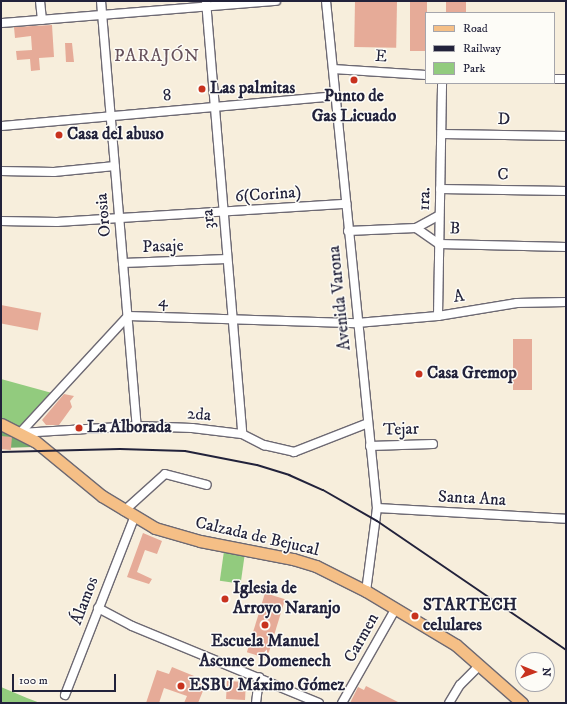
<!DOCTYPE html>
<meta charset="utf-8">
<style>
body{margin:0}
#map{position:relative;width:567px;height:704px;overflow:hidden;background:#f7eedc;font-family:"IM FELL DW Pica",serif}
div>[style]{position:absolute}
.green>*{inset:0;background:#92cb7e;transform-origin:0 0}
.forest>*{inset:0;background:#75af6d}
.building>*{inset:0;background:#e6ab98;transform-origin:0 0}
.roads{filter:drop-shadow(1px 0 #6d6973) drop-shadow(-1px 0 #6d6973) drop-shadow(0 1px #6d6973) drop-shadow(0 -1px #6d6973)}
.minor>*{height:8px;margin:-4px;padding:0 4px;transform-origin:4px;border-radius:4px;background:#fff}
.major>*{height:11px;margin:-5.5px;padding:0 5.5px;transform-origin:5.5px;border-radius:5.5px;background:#f5bf86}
.rail>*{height:2px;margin:-1px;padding:0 1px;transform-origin:1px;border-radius:1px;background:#22223b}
.dots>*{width:11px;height:11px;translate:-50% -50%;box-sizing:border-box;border:2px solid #fdfcf7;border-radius:50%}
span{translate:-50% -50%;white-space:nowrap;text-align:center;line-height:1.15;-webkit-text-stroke:3px #fdfcf7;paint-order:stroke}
.street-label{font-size:17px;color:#22223b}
.poi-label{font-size:17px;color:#22223b;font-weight:700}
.left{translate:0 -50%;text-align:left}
.neighbourhood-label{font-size:18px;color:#67525c;letter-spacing:1px}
.frame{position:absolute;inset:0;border:2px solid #22223b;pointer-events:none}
.legend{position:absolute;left:425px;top:12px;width:130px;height:72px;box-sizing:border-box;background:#fdfcf7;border:1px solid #a5a5ac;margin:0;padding:5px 7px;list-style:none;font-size:12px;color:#22223b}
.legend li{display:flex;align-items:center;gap:8px;height:20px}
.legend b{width:20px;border:1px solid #a5a5ac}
.north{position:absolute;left:515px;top:652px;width:40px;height:40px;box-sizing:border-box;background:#fdfcf7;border:1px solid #a5a5ac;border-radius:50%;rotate:91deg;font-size:11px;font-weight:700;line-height:16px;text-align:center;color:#22223b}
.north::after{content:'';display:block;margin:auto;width:14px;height:18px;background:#c8321e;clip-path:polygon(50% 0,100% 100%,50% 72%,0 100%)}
.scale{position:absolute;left:12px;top:674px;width:104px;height:18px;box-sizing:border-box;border:2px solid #22223b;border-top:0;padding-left:5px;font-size:12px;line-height:14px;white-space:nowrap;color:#22223b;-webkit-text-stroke:3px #fdfcf7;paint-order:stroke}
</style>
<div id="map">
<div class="green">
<div style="clip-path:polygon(1px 379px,52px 393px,22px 428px,1px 419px)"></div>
<div style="left:224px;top:551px;width:21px;height:30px;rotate:8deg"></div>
<div style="clip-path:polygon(1px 687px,27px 698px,40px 703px,1px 703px)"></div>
</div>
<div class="forest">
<div style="clip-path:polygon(1px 428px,18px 436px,34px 447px,1px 448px)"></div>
</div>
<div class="building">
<div style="left:355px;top:1px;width:42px;height:46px;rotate:1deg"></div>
<div style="left:410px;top:1px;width:17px;height:50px"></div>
<div style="left:446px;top:1px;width:20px;height:12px"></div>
<div style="clip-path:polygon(52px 25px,54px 57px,39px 58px,40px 70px,31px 71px,30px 59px,17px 60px,16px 51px,32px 50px,31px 36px,15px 38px,14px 27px)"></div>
<div style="clip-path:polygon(65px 43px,72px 43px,74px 62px,66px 62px)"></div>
<div style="left:1px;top:305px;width:41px;height:18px;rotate:11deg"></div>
<div style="left:513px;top:339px;width:19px;height:51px"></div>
<div style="clip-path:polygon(64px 394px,74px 396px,70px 401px,72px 407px,59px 425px,46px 425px,42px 420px)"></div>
<div style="left:1px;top:436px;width:11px;height:13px;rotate:5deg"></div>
<div style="clip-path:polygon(143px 533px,162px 541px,157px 554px,145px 550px,137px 572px,152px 579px,149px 584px,127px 577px)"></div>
<div style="left:265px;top:593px;width:21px;height:62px;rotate:17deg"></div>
<div style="clip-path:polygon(172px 667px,194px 676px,192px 681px,205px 686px,198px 703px,184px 703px,187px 696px,164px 688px,159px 703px,146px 703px,157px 670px,169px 674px)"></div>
<div style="left:227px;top:681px;width:19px;height:18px;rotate:3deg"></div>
<div style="clip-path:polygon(366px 686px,400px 703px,350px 703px,358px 687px,364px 690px)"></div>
</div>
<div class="roads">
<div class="minor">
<div style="left:40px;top:1px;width:19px;rotate:84deg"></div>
<div style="left:101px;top:1px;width:427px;rotate:85.2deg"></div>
<div style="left:206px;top:1px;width:434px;rotate:85.2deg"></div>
<div style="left:326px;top:1px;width:510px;rotate:84.26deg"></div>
<div style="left:377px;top:508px;width:84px;rotate:97.5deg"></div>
<div style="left:1px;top:23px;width:276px;rotate:-4.6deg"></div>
<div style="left:333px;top:69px;width:93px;rotate:3.7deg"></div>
<div style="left:554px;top:79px;width:12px"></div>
<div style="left:1px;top:126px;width:336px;rotate:-5.1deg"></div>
<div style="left:442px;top:134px;width:124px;rotate:0.9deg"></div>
<div style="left:1px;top:171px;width:53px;rotate:1.1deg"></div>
<div style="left:54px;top:172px;width:61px;rotate:-5.6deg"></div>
<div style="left:440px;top:189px;width:126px;rotate:0.9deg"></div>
<div style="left:1px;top:221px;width:56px;rotate:1deg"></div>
<div style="left:57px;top:222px;width:290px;rotate:-3.6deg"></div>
<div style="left:416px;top:228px;width:26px;rotate:-29deg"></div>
<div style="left:348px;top:231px;width:68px;rotate:-2.5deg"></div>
<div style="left:416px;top:228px;width:28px;rotate:35deg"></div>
<div style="left:439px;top:244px;width:127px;rotate:1.4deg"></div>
<div style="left:123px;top:263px;width:104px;rotate:-2.2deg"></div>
<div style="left:438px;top:316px;width:233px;rotate:-89deg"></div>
<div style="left:20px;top:433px;width:159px;rotate:-47.3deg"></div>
<div style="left:128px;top:316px;width:229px;rotate:1.8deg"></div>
<div style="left:357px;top:323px;width:81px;rotate:-4.9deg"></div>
<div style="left:438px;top:316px;width:80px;rotate:-9.3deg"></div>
<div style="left:517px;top:303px;width:49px;rotate:-1.2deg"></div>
<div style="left:20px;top:433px;width:117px;rotate:-3.4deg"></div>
<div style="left:137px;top:426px;width:55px;rotate:2.1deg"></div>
<div style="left:192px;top:428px;width:50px;rotate:6.8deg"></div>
<div style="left:242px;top:434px;width:25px;rotate:27deg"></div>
<div style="left:264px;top:445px;width:31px;rotate:13deg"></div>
<div style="left:294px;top:452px;width:79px;rotate:-21.4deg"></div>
<div style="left:370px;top:446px;width:63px;rotate:-1.8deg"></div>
<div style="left:377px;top:508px;width:189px;rotate:3.3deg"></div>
<div style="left:124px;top:511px;width:55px;rotate:-42.1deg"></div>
<div style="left:165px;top:474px;width:43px;rotate:14.7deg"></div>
<div style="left:98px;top:608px;width:38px;rotate:28deg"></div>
<div style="left:132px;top:626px;width:202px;rotate:22.4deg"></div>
<div style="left:65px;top:695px;width:190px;rotate:-68.7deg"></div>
<div style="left:256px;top:703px;width:26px;rotate:-83deg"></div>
<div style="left:342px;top:703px;width:109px;rotate:-60.4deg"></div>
<div style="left:449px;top:703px;width:21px;rotate:-59deg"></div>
<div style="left:460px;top:685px;width:28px;rotate:-45deg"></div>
</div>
<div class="major">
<div style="left:1px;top:424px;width:38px;rotate:27deg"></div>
<div style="left:35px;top:441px;width:87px;rotate:39.4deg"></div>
<div style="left:102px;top:496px;width:62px;rotate:31.1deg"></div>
<div style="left:155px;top:528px;width:47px;rotate:16.1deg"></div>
<div style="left:200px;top:541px;width:95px;rotate:11deg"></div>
<div style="left:293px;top:559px;width:24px;rotate:17deg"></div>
<div style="left:316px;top:566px;width:56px;rotate:26.6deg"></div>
<div style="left:366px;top:591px;width:105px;rotate:31deg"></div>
<div style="left:456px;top:645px;width:88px;rotate:41.3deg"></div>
</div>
</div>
<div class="rail">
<div style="left:1px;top:452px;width:119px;rotate:-1.4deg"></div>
<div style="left:120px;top:449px;width:65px;rotate:1.8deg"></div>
<div style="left:185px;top:451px;width:73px;rotate:11deg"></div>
<div style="left:257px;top:465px;width:34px;rotate:17deg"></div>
<div style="left:289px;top:475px;width:37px;rotate:24deg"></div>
<div style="left:323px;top:490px;width:62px;rotate:29.9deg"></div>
<div style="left:377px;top:521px;width:229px;rotate:34.3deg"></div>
</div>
<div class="dots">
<div style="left:354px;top:80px;background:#c8321e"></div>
<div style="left:202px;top:89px;background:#c8321e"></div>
<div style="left:59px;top:135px;background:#c8321e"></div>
<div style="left:419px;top:374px;background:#c8321e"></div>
<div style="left:79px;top:428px;background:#c8321e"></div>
<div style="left:225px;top:599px;background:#c8321e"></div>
<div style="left:415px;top:616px;background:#c8321e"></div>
<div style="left:265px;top:625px;background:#c8321e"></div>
<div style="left:181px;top:686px;background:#c8321e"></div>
</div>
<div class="street-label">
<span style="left:381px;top:57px;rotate:4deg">E</span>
<span style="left:167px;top:96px;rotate:-5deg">8</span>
<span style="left:504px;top:120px;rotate:1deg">D</span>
<span style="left:503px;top:175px;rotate:1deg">C</span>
<span style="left:268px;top:195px;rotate:-4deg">6(Corina)</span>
<span style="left:425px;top:199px;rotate:-88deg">1ra.</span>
<span style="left:104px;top:215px;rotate:-95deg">Orosia</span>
<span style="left:209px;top:219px;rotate:-95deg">3ra</span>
<span style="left:455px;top:229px;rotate:1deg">B</span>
<span style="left:163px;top:247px;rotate:-2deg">Pasaje</span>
<span style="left:459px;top:297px;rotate:-9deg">A</span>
<span style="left:340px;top:298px;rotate:-96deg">Avenida Varona</span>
<span style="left:163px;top:302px;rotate:2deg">4</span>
<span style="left:199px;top:415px;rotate:5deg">2da</span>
<span style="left:401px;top:430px;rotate:-2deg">Tejar</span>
<span style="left:472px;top:499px;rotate:3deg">Santa Ana</span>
<span style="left:257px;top:537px;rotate:13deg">Calzada de Bejucal</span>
<span style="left:85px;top:601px;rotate:-69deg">Álamos</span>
<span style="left:362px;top:638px;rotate:-61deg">Carmen</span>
</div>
<div class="poi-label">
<span class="left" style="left:210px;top:89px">Las palmitas</span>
<span style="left:354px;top:107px">Punto de<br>Gas Licuado</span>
<span class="left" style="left:67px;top:135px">Casa del abuso</span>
<span class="left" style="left:427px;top:374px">Casa Gremop</span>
<span class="left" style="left:87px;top:428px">La Alborada</span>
<span class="left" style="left:233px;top:599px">Iglesia de<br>Arroyo Naranjo</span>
<span class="left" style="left:423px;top:616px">STARTECH<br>celulares</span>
<span style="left:265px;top:652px">Escuela Manuel<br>Ascunce Domenech</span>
<span class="left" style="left:189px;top:686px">ESBU Máximo Gómez</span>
</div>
<div class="neighbourhood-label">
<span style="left:157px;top:56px">PARAJÓN</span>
</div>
<div class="frame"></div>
<ul class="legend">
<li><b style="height:5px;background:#f5bf86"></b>Road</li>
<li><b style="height:5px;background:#22223b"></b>Railway</li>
<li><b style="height:11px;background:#92cb7e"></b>Park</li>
</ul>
<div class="north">N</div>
<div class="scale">100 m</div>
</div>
